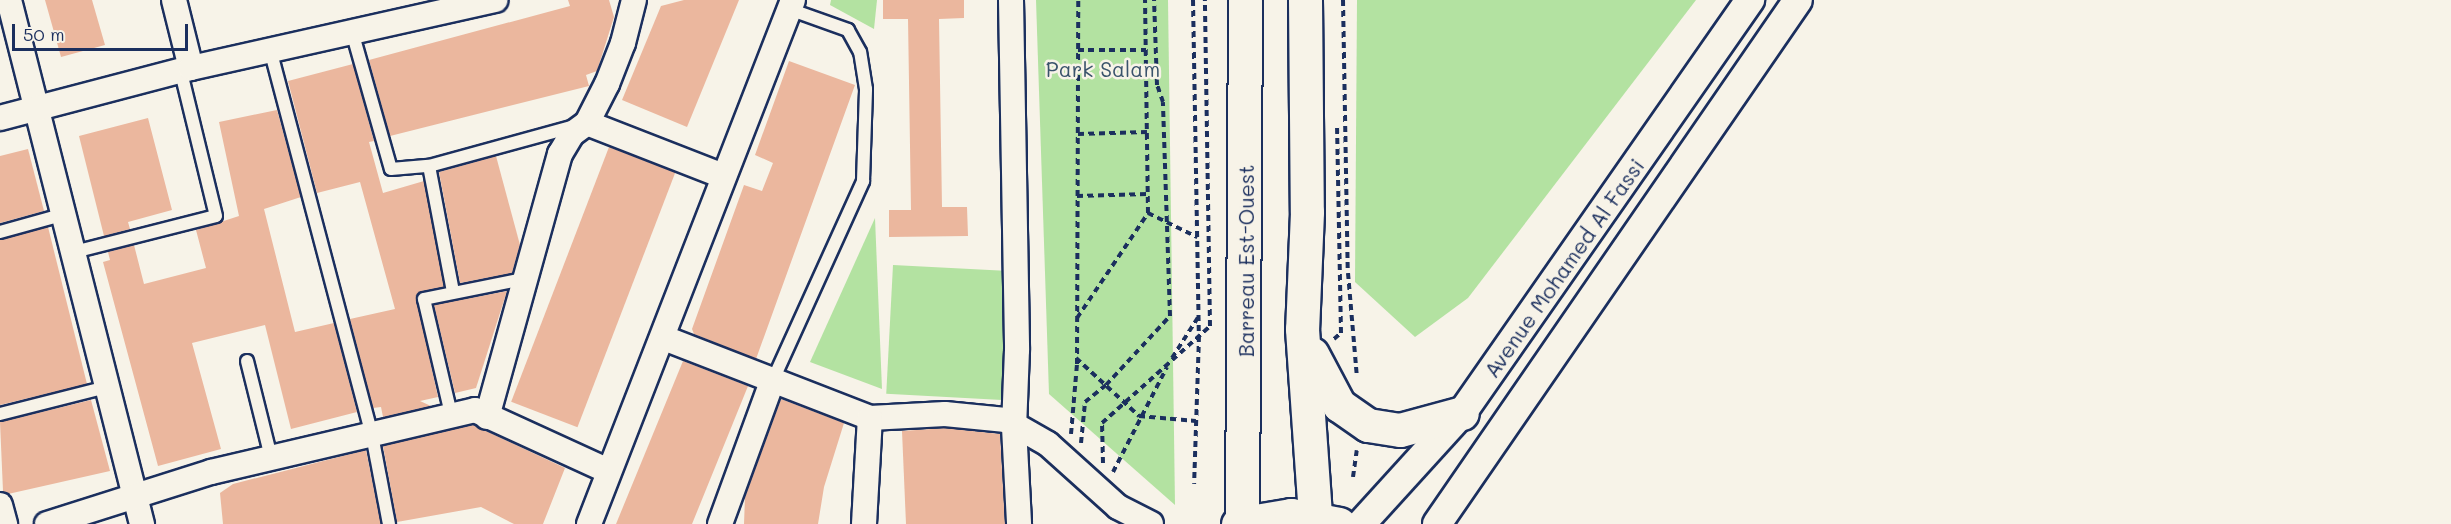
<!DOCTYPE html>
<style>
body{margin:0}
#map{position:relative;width:2451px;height:524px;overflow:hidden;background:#f7f3e8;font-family:Mali,sans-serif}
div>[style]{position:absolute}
.green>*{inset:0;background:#b3e2a1;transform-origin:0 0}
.building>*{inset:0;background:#ebb79e;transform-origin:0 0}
.path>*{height:4px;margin-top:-2px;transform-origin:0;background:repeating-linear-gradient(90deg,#1b2f5e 0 6px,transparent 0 10.5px)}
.roads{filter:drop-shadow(2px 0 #1b2f5e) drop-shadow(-2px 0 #1b2f5e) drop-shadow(0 2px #1b2f5e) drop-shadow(0 -2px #1b2f5e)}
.service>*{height:12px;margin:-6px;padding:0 6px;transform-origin:6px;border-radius:6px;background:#f7f3e8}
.minor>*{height:24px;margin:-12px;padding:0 12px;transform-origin:12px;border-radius:12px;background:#f7f3e8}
.tertiary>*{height:28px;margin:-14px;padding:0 14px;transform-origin:14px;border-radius:14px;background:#f7f3e8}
.primary>*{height:33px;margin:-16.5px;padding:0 16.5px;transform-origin:16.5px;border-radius:16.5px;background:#f7f3e8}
span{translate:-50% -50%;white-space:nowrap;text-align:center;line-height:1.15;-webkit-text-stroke:5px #f7f3e8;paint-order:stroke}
.park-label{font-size:21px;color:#39536b}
.street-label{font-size:21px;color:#1b2f5e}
.scale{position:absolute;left:12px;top:24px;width:176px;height:27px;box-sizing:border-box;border:3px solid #1b2f5e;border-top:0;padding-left:8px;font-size:18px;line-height:21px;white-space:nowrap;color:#1b2f5e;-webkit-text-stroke:4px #f7f3e8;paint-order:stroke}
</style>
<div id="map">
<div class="green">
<div style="clip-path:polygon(831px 0,877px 0,874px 29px,830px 5px)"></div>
<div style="clip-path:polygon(1036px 0,1168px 0,1175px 505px,1049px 394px)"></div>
<div style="clip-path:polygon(1357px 0,1696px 0,1468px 298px,1415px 337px,1355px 282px)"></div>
<div style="clip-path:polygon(875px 218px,882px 389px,810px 362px)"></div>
<div style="left:893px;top:265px;width:116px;height:129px;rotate:3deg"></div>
</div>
<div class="building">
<div style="clip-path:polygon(45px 0,92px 0,105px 45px,61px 57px)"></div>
<div style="clip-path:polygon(568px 0,609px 0,614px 17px,597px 71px,586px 75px,589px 86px,390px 136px,369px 60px,570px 6px)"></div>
<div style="clip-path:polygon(684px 0,739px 0,687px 127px,622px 100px,661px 6px)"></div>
<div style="clip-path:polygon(883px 0,964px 0,964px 18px,939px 19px,942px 207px,967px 207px,968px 236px,889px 237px,889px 210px,911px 210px,908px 19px,883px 19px)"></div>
<div style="clip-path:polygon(789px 61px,855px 85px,756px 359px,694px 334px,692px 329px,744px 185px,762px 191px,773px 163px,755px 155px)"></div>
<div style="clip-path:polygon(353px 64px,374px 141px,369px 142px,383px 193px,424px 181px,444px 287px,422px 291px,416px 297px,438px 397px,420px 401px,431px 406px,383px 417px,381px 407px,373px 408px,350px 319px,395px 309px,360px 182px,317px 193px,288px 81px)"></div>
<div style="clip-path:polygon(277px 110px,301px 197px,264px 209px,295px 332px,334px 323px,357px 412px,291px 429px,265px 325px,192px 343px,221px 449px,158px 466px,103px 262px,110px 260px,108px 252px,134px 245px,144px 284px,206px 268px,196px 230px,239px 216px,219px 122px)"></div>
<div style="clip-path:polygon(148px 118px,172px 210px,128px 222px,130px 229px,104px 236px,79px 136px)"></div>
<div style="left:609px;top:147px;width:71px;height:273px;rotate:21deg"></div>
<div style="clip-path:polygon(28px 149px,44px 211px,0 223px,0 156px)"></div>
<div style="clip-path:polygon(496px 156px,520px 245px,512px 273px,460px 283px,439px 172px)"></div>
<div style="clip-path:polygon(48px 227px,87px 384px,0 405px,0 240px)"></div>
<div style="clip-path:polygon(507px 291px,476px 388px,455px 393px,434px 305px)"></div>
<div style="clip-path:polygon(683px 361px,748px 386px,718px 460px,692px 524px,616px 524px)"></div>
<div style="clip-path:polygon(781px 399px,844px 423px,824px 487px,818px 524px,744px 524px,745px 497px)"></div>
<div style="clip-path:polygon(91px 400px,110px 471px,8px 494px,3px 491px,0 422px)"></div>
<div style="clip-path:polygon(473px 425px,565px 468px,543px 524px,514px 524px,481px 507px,397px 522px,383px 446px)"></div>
<div style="clip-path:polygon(945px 428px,1000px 434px,1005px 524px,906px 524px,902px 431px)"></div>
<div style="clip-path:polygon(366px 450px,381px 524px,223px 524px,220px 493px,233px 484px)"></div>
</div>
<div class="path">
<div style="left:1193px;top:0;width:336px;rotate:89deg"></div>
<div style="left:1199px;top:336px;width:148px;rotate:91.9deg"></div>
<div style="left:1343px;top:0;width:273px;rotate:89deg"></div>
<div style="left:1348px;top:273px;width:104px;rotate:85.1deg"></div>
<div style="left:1078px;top:50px;width:68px"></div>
<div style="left:1078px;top:134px;width:69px;rotate:-1.7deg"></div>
<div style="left:1077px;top:196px;width:71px;rotate:-1.6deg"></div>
<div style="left:1148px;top:213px;width:55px;rotate:26.1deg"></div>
<div style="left:1077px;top:318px;width:127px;rotate:-55.9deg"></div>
<div style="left:1148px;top:213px;width:213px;rotate:-90.8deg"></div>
<div style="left:1334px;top:339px;width:9px;rotate:-41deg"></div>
<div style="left:1341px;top:333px;width:208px;rotate:-91.1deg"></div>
<div style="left:1076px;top:358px;width:86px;rotate:42.6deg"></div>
<div style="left:1139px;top:416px;width:57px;rotate:5deg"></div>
<div style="left:1172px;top:358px;width:50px;rotate:-57.3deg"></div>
<div style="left:1071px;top:434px;width:70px;rotate:-85.1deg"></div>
<div style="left:1077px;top:364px;width:364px;rotate:-89.8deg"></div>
<div style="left:1081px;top:443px;width:41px;rotate:-84.4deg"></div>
<div style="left:1085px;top:402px;width:27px;rotate:-39deg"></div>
<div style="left:1106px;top:385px;width:94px;rotate:-47.2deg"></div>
<div style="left:1170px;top:316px;width:214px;rotate:-91.9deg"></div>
<div style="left:1163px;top:102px;width:18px;rotate:-109deg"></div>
<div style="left:1157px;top:85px;width:85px;rotate:-92deg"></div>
<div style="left:1103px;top:463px;width:40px;rotate:-91.4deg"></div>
<div style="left:1102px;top:423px;width:145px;rotate:-41.9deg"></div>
<div style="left:1210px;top:326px;width:326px;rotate:-90.9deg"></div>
<div style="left:1113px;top:472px;width:118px;rotate:-62.8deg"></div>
<div style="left:1353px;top:477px;width:27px;rotate:-82deg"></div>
</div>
<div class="roads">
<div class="service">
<div style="left:353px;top:35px;width:139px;rotate:74.2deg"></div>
<div style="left:391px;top:169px;width:38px;rotate:-5deg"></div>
<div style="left:429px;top:166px;width:151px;rotate:-15.3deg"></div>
<div style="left:271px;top:53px;width:395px;rotate:75.2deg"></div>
<div style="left:372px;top:435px;width:91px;rotate:79.2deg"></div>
<div style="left:429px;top:166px;width:128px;rotate:79.2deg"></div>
<div style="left:0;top:232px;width:67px;rotate:-15.5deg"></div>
<div style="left:74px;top:252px;width:146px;rotate:-14.2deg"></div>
<div style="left:216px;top:216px;width:148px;rotate:-103.7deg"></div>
<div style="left:247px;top:361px;width:99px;rotate:76deg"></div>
<div style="left:772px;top:382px;width:221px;rotate:-65.6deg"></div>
<div style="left:863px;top:181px;width:92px;rotate:-88.1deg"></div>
<div style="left:866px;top:89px;width:37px;rotate:-99deg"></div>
<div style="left:860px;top:52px;width:25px;rotate:-119deg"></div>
<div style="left:848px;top:30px;width:63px;rotate:-160.4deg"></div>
<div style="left:0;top:414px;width:110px;rotate:-14.2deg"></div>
<div style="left:451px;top:414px;width:118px;rotate:-103.2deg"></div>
<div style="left:424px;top:299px;width:106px;rotate:-11.4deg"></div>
</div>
<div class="minor">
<div style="left:9px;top:0;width:541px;rotate:75.76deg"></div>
<div style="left:174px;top:0;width:70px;rotate:76deg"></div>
<div style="left:1011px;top:0;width:350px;rotate:89deg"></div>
<div style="left:1017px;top:350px;width:77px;rotate:92.2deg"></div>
<div style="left:1014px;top:427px;width:97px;rotate:87deg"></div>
<div style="left:0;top:118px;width:197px;rotate:-14.7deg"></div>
<div style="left:191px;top:68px;width:312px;rotate:-12.6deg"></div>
<div style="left:587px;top:123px;width:146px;rotate:21.3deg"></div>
<div style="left:664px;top:338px;width:221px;rotate:21.2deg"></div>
<div style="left:870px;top:418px;width:75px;rotate:-3.1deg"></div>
<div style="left:945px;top:414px;width:61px;rotate:5.6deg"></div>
<div style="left:1006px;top:420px;width:48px;rotate:29.7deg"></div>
<div style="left:1048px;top:444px;width:94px;rotate:42deg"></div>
<div style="left:1118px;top:507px;width:37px;rotate:27deg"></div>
<div style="left:487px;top:417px;width:273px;rotate:-74.5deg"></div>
<div style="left:560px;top:154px;width:23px;rotate:-59deg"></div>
<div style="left:572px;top:134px;width:19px;rotate:-36deg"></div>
<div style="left:587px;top:123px;width:44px;rotate:-62.9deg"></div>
<div style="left:607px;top:84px;width:44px;rotate:-68.7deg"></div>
<div style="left:623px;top:43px;width:44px;rotate:-75.7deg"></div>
<div style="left:0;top:505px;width:20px;rotate:75deg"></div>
<div style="left:47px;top:524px;width:172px;rotate:-17.6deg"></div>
<div style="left:211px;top:472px;width:271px;rotate:-13.2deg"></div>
<div style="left:475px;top:410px;width:146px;rotate:24.6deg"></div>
<div style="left:589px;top:524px;width:562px;rotate:-68.73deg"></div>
<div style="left:720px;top:524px;width:151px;rotate:-69.9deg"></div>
<div style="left:864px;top:524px;width:106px;rotate:-86.8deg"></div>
</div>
<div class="tertiary">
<div style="left:1361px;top:524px;width:150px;rotate:-47.7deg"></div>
<div style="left:1462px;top:413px;width:504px;rotate:-55.11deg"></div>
<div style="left:1437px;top:524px;width:636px;rotate:-55.44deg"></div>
</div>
<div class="primary">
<div style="left:1305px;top:0;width:212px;rotate:89.5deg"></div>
<div style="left:1307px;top:212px;width:117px;rotate:92.4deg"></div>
<div style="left:1302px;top:329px;width:188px;rotate:86deg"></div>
<div style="left:1312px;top:354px;width:58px;rotate:62.1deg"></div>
<div style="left:1339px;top:405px;width:35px;rotate:35deg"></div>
<div style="left:1368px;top:425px;width:32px;rotate:9deg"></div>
<div style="left:1400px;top:430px;width:64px;rotate:-15.3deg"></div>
<div style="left:1242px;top:522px;width:522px;rotate:-89.67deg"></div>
<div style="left:1238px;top:524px;width:54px;rotate:-9.6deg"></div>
<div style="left:1291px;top:515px;width:49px;rotate:10.6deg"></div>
</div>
</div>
<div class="park-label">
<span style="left:1103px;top:69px">Park Salam</span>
</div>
<div class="street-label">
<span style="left:1246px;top:261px;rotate:-90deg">Barreau Est-Ouest</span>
<span style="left:1564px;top:268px;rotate:-55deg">Avenue Mohamed Al Fassi</span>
</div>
<div class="scale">50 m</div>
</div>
